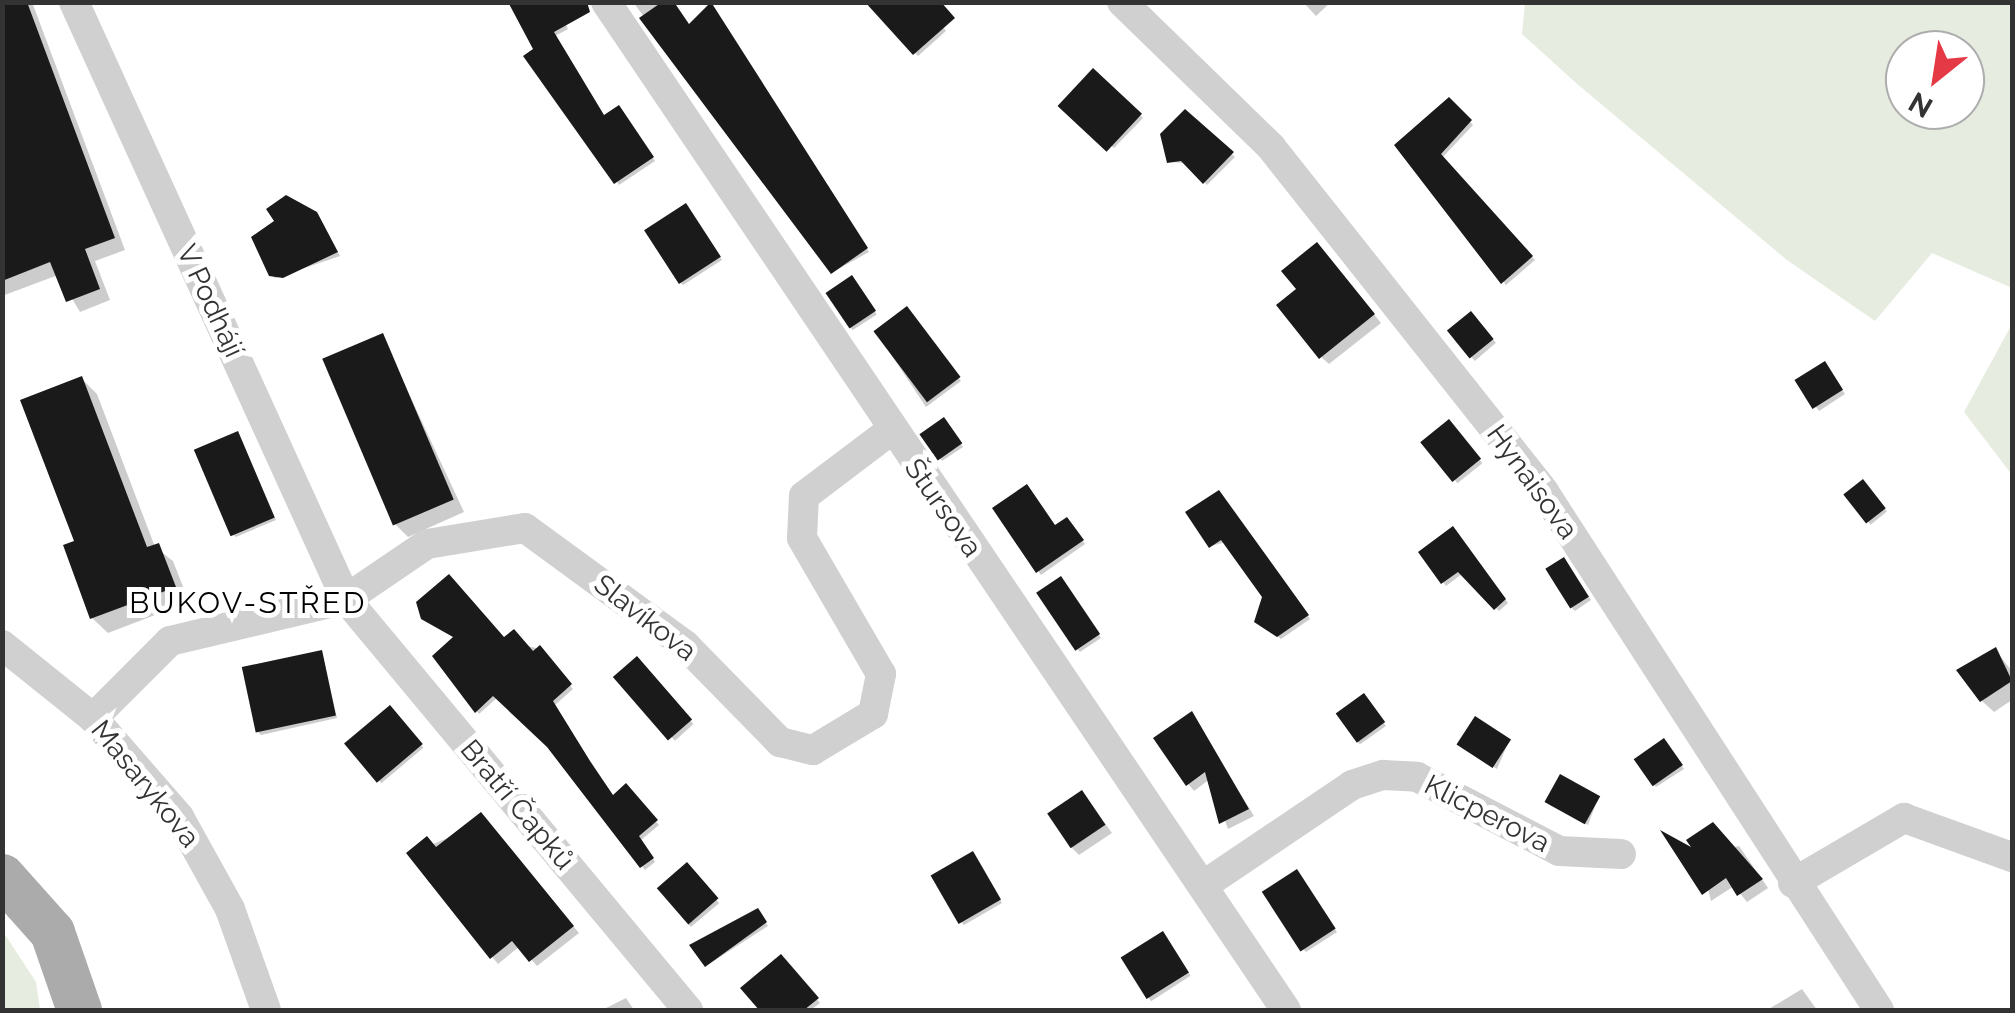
<!DOCTYPE html>
<meta charset="utf-8">
<style>
body{margin:0}
#map{position:relative;width:2015px;height:1013px;overflow:hidden;background:#fff;font-family:Raleway,sans-serif}
div>[style]{position:absolute}
.green>*{inset:0;background:#e6ecdf}
.shadow>*{inset:0;background:#0003;transform-origin:0 0}
.building>*{inset:0;background:#1a1a1a;transform-origin:0 0}
.minor>*{height:30px;margin:-15px;padding:0 15px;transform-origin:15px;border-radius:15px;background:#d0d0d0}
.primary>*{height:45px;margin:-22.5px;padding:0 22.5px;transform-origin:22.5px;border-radius:22.5px;background:#ababab}
span{translate:-50% -50%;white-space:nowrap;text-align:center;line-height:1.15;-webkit-text-stroke:10px #fff;paint-order:stroke}
.street-label{font-size:28px;color:#333}
.neighbourhood-label{font-size:30px;color:#000;letter-spacing:2.5px}
.frame{position:absolute;inset:0;border:5px solid #333;pointer-events:none}
.north{position:absolute;left:1885px;top:30px;width:100px;height:100px;box-sizing:border-box;background:#fff;border:2px solid #adadad;border-radius:50%;rotate:210deg;font-size:28px;font-weight:700;line-height:40px;text-align:center;color:#333}
.north::after{content:'';display:block;margin:auto;width:35px;height:45px;background:#e63946;clip-path:polygon(50% 0,100% 100%,50% 72%,0 100%)}
</style>
<div id="map">
<div class="green">
<div style="clip-path:polygon(evenodd,1525px 3px,2012px 3px,2012px 288px,1932px 253px,1875px 321px,1787px 260px,1576px 83px,1522px 34px,1525px 3px,1905px 50px,1965px 50px,1965px 110px,1905px 110px,1905px 50px)"></div>
<div style="clip-path:polygon(2012px 324px,2012px 475px,1964px 412px)"></div>
<div style="clip-path:polygon(2px 930px,36px 982px,40px 1010px,3px 1010px)"></div>
</div>
<div class="shadow">
<div style="clip-path:polygon(2px 2px,32px 2px,125px 250px,95px 261px,110px 300px,80px 312px,58px 275px,2px 296px)"></div>
<div style="clip-path:polygon(554px 2px,568px 29px,555px 36px,605px 117px,621px 111px,655px 161px,619px 185px,536px 50px)"></div>
<div style="clip-path:polygon(633px 2px,674px 2px,689px 28px,711px 5px,869px 252px,833px 272px)"></div>
<div style="clip-path:polygon(922px 2px,946px 31px,918px 56px,876px 10px)"></div>
<div style="clip-path:polygon(1303px 2px,1331px 2px,1316px 16px)"></div>
<div style="clip-path:polygon(1093px 71px,1143px 118px,1114px 148px,1060px 106px)"></div>
<div style="clip-path:polygon(1449px 100px,1473px 125px,1442px 158px,1535px 260px,1506px 285px,1398px 145px)"></div>
<div style="clip-path:polygon(1186px 112px,1235px 157px,1207px 185px,1186px 163px,1169px 162px)"></div>
<div style="clip-path:polygon(689px 209px,722px 260px,683px 285px,680px 282px)"></div>
<div style="clip-path:polygon(320px 219px,340px 256px,275px 278px,271px 274px)"></div>
<div style="clip-path:polygon(1324px 253px,1381px 323px,1329px 364px,1321px 357px)"></div>
<div style="left:855px;top:281px;width:40px;height:29px;rotate:57deg"></div>
<div style="clip-path:polygon(910px 312px,961px 381px,926px 407px,876px 332px)"></div>
<div style="left:1471px;top:314px;width:38px;height:28px;rotate:49deg"></div>
<div style="clip-path:polygon(382px 336px,464px 512px,408px 537px,396px 525px)"></div>
<div style="clip-path:polygon(1827px 368px,1845px 394px,1819px 411px,1799px 382px)"></div>
<div style="clip-path:polygon(82px 379px,97px 394px,155px 547px,173px 561px,189px 602px,108px 633px,92px 618px,77px 542px)"></div>
<div style="left:1449px;top:422px;width:53px;height:32px;rotate:51deg"></div>
<div style="clip-path:polygon(947px 423px,963px 447px,942px 461px,923px 433px)"></div>
<div style="clip-path:polygon(240px 437px,276px 520px,236px 537px,232px 534px)"></div>
<div style="left:1863px;top:482px;width:38px;height:21px;rotate:51deg"></div>
<div style="clip-path:polygon(1222px 496px,1310px 619px,1281px 639px,1261px 625px,1265px 596px,1226px 542px,1211px 546px)"></div>
<div style="clip-path:polygon(995px 509px,1056px 528px,1070px 523px,1085px 544px,1041px 575px)"></div>
<div style="clip-path:polygon(1455px 532px,1508px 603px,1499px 611px,1462px 574px,1446px 586px,1421px 553px)"></div>
<div style="clip-path:polygon(1566px 563px,1591px 600px,1575px 611px,1572px 608px)"></div>
<div style="clip-path:polygon(1064px 582px,1101px 638px,1080px 652px,1077px 649px)"></div>
<div style="clip-path:polygon(504px 640px,540px 649px,573px 689px,555px 705px,613px 798px,626px 786px,659px 825px,641px 840px,655px 862px,645px 870px,550px 746px,498px 697px,479px 714px,435px 656px)"></div>
<div style="clip-path:polygon(1995px 650px,2012px 671px,2012px 700px,1994px 712px,1982px 701px)"></div>
<div style="clip-path:polygon(322px 652px,337px 718px,261px 735px,258px 732px)"></div>
<div style="left:636px;top:660px;width:86px;height:25px;rotate:48deg"></div>
<div style="left:1367px;top:699px;width:33px;height:32px;rotate:55deg"></div>
<div style="left:390px;top:708px;width:52px;height:55px;rotate:50deg"></div>
<div style="clip-path:polygon(1192px 714px,1254px 816px,1228px 829px,1210px 779px,1194px 791px,1188px 784px)"></div>
<div style="clip-path:polygon(1509px 741px,1497px 769px,1463px 748px)"></div>
<div style="clip-path:polygon(1667px 744px,1684px 769px,1656px 787px,1653px 784px)"></div>
<div style="clip-path:polygon(1598px 798px,1588px 825px,1551px 805px)"></div>
<div style="clip-path:polygon(1089px 801px,1112px 833px,1079px 855px,1072px 848px)"></div>
<div style="clip-path:polygon(486px 822px,579px 933px,537px 966px,520px 946px,498px 964px,409px 854px)"></div>
<div style="clip-path:polygon(1739px 846px,1768px 888px,1747px 902px,1734px 886px,1711px 901px,1699px 854px)"></div>
<div style="clip-path:polygon(975px 857px,1002px 903px,964px 925px,961px 922px)"></div>
<div style="left:687px;top:865px;width:50px;height:37px;rotate:50deg"></div>
<div style="clip-path:polygon(1299px 875px,1337px 932px,1306px 952px,1303px 949px)"></div>
<div style="clip-path:polygon(761px 915px,768px 926px,706px 966px)"></div>
<div style="left:1166px;top:938px;width:45px;height:47px;rotate:57deg"></div>
<div style="clip-path:polygon(781px 957px,820px 1003px,811px 1010px,762px 1010px,744px 989px)"></div>
<div style="clip-path:polygon(1802px 989px,1817px 1010px,1767px 1010px)"></div>
<div style="clip-path:polygon(626px 998px,634px 1010px,602px 1010px)"></div>
</div>
<div class="building">
<div style="clip-path:polygon(2px 2px,27px 2px,115px 238px,85px 249px,100px 289px,66px 302px,50px 262px,2px 281px)"></div>
<div style="clip-path:polygon(508px 2px,587px 2px,590px 12px,554px 32px,604px 115px,619px 105px,654px 157px,614px 184px,523px 56px,533px 49px)"></div>
<div style="clip-path:polygon(662px 2px,674px 2px,689px 24px,711px 2px,868px 248px,831px 274px,639px 18px)"></div>
<div style="clip-path:polygon(865px 2px,941px 2px,955px 18px,913px 55px)"></div>
<div style="left:1093px;top:68px;width:67px;height:52px;rotate:43deg"></div>
<div style="clip-path:polygon(1449px 97px,1472px 120px,1441px 154px,1533px 256px,1501px 284px,1394px 145px)"></div>
<div style="clip-path:polygon(1185px 109px,1234px 152px,1203px 184px,1181px 161px,1167px 163px,1160px 134px)"></div>
<div style="clip-path:polygon(286px 195px,317px 212px,338px 252px,283px 278px,269px 276px,251px 237px,274px 221px,266px 209px)"></div>
<div style="left:686px;top:203px;width:64px;height:50px;rotate:57deg"></div>
<div style="clip-path:polygon(1317px 242px,1375px 314px,1319px 359px,1276px 305px,1296px 289px,1281px 271px)"></div>
<div style="left:852px;top:275px;width:43px;height:32px;rotate:56deg"></div>
<div style="left:907px;top:306px;width:89px;height:42px;rotate:53deg"></div>
<div style="left:1471px;top:311px;width:36px;height:31px;rotate:51deg"></div>
<div style="left:383px;top:333px;width:181px;height:66px;rotate:67deg"></div>
<div style="left:1825px;top:361px;width:34px;height:36px;rotate:58deg"></div>
<div style="clip-path:polygon(82px 376px,147px 547px,159px 543px,176px 587px,90px 619px,63px 545px,74px 541px,20px 400px)"></div>
<div style="left:944px;top:417px;width:32px;height:30px;rotate:55deg"></div>
<div style="left:1449px;top:419px;width:51px;height:37px;rotate:51deg"></div>
<div style="left:238px;top:431px;width:94px;height:48px;rotate:67deg"></div>
<div style="left:1863px;top:479px;width:37px;height:25px;rotate:52deg"></div>
<div style="clip-path:polygon(1027px 484px,1055px 525px,1067px 517px,1084px 540px,1036px 573px,992px 508px)"></div>
<div style="clip-path:polygon(1219px 490px,1309px 615px,1277px 637px,1254px 622px,1262px 597px,1221px 540px,1209px 548px,1185px 512px)"></div>
<div style="clip-path:polygon(1453px 526px,1506px 599px,1494px 610px,1458px 572px,1441px 584px,1418px 552px)"></div>
<div style="left:1564px;top:557px;width:47px;height:22px;rotate:58deg"></div>
<div style="clip-path:polygon(449px 574px,504px 637px,514px 629px,533px 651px,540px 645px,572px 684px,553px 701px,590px 761px,613px 795px,626px 783px,658px 820px,639px 836px,654px 858px,640px 868px,547px 747px,493px 696px,475px 713px,432px 656px,453px 637px,421px 619px,416px 602px)"></div>
<div style="left:1061px;top:576px;width:70px;height:30px;rotate:56deg"></div>
<div style="clip-path:polygon(1996px 647px,2012px 681px,1980px 702px,1956px 670px)"></div>
<div style="left:322px;top:650px;width:67px;height:82px;rotate:78deg"></div>
<div style="left:637px;top:656px;width:84px;height:32px;rotate:49deg"></div>
<div style="left:1364px;top:693px;width:36px;height:35px;rotate:54deg"></div>
<div style="left:390px;top:705px;width:51px;height:60px;rotate:50deg"></div>
<div style="clip-path:polygon(1192px 711px,1249px 809px,1219px 824px,1205px 772px,1186px 786px,1153px 738px)"></div>
<div style="left:1475px;top:716px;width:43px;height:34px;rotate:33deg"></div>
<div style="left:1664px;top:738px;width:33px;height:37px;rotate:55deg"></div>
<div style="left:1560px;top:774px;width:46px;height:32px;rotate:29deg"></div>
<div style="left:1082px;top:790px;width:42px;height:42px;rotate:56deg"></div>
<div style="clip-path:polygon(481px 812px,574px 926px,529px 962px,512px 941px,490px 959px,406px 853px,427px 836px,436px 847px)"></div>
<div style="clip-path:polygon(1713px 822px,1763px 879px,1737px 896px,1726px 878px,1702px 895px,1660px 830px,1691px 847px,1686px 840px)"></div>
<div style="left:973px;top:851px;width:56px;height:49px;rotate:60deg"></div>
<div style="left:687px;top:862px;width:48px;height:40px;rotate:49deg"></div>
<div style="left:1297px;top:869px;width:71px;height:42px;rotate:57deg"></div>
<div style="clip-path:polygon(758px 908px,767px 922px,705px 967px,689px 945px)"></div>
<div style="left:1163px;top:931px;width:49px;height:50px;rotate:58deg"></div>
<div style="clip-path:polygon(781px 954px,819px 998px,804px 1010px,759px 1010px,740px 988px)"></div>
</div>
<div class="minor">
<div style="left:74px;top:2px;width:656px;rotate:65.51deg"></div>
<div style="left:346px;top:599px;width:535px;rotate:50.24deg"></div>
<div style="left:606px;top:2px;width:1216px;rotate:56deg"></div>
<div style="left:1122px;top:2px;width:208px;rotate:44.2deg"></div>
<div style="left:1271px;top:147px;width:440px;rotate:51.6deg"></div>
<div style="left:1544px;top:492px;width:617px;rotate:57.11deg"></div>
<div style="left:2px;top:645px;width:117px;rotate:38.7deg"></div>
<div style="left:93px;top:718px;width:131px;rotate:49deg"></div>
<div style="left:179px;top:817px;width:105px;rotate:61deg"></div>
<div style="left:230px;top:909px;width:107px;rotate:70.4deg"></div>
<div style="left:93px;top:718px;width:109px;rotate:-45deg"></div>
<div style="left:170px;top:641px;width:181px;rotate:-13.4deg"></div>
<div style="left:346px;top:599px;width:98px;rotate:-34.2deg"></div>
<div style="left:427px;top:544px;width:99px;rotate:-9.3deg"></div>
<div style="left:525px;top:528px;width:198px;rotate:36.2deg"></div>
<div style="left:685px;top:645px;width:136px;rotate:45.6deg"></div>
<div style="left:780px;top:742px;width:34px;rotate:14deg"></div>
<div style="left:813px;top:750px;width:70px;rotate:-31deg"></div>
<div style="left:873px;top:714px;width:41px;rotate:-78.7deg"></div>
<div style="left:881px;top:674px;width:157px;rotate:-120.2deg"></div>
<div style="left:802px;top:538px;width:42px;rotate:-87.3deg"></div>
<div style="left:804px;top:496px;width:108px;rotate:-37.1deg"></div>
<div style="left:1793px;top:883px;width:129px;rotate:-30.4deg"></div>
<div style="left:1904px;top:818px;width:115px;rotate:19.9deg"></div>
<div style="left:1204px;top:885px;width:179px;rotate:-34deg"></div>
<div style="left:1352px;top:785px;width:33px;rotate:-18deg"></div>
<div style="left:1383px;top:775px;width:34px;rotate:3deg"></div>
<div style="left:1417px;top:777px;width:160px;rotate:27.5deg"></div>
<div style="left:1559px;top:851px;width:62px;rotate:2.8deg"></div>
</div>
<div class="primary">
<div style="left:2px;top:876px;width:75px;rotate:48.2deg"></div>
<div style="left:52px;top:932px;width:83px;rotate:70.9deg"></div>
</div>
<div class="street-label">
<span style="left:210px;top:301px;rotate:65deg">V Podhájí</span>
<span style="left:1532px;top:482px;rotate:54deg">Hynaisova</span>
<span style="left:943px;top:508px;rotate:55deg">Štursova</span>
<span style="left:645px;top:618px;rotate:38deg">Slavíkova</span>
<span style="left:145px;top:784px;rotate:51deg">Masarykova</span>
<span style="left:517px;top:805px;rotate:50deg">Bratří Čapků</span>
<span style="left:1487px;top:814px;rotate:27deg">Klicperova</span>
</div>
<div class="neighbourhood-label">
<span style="left:248px;top:603px">BUKOV-STŘED</span>
</div>
<div class="frame"></div>
<div class="north">N</div>
</div>
